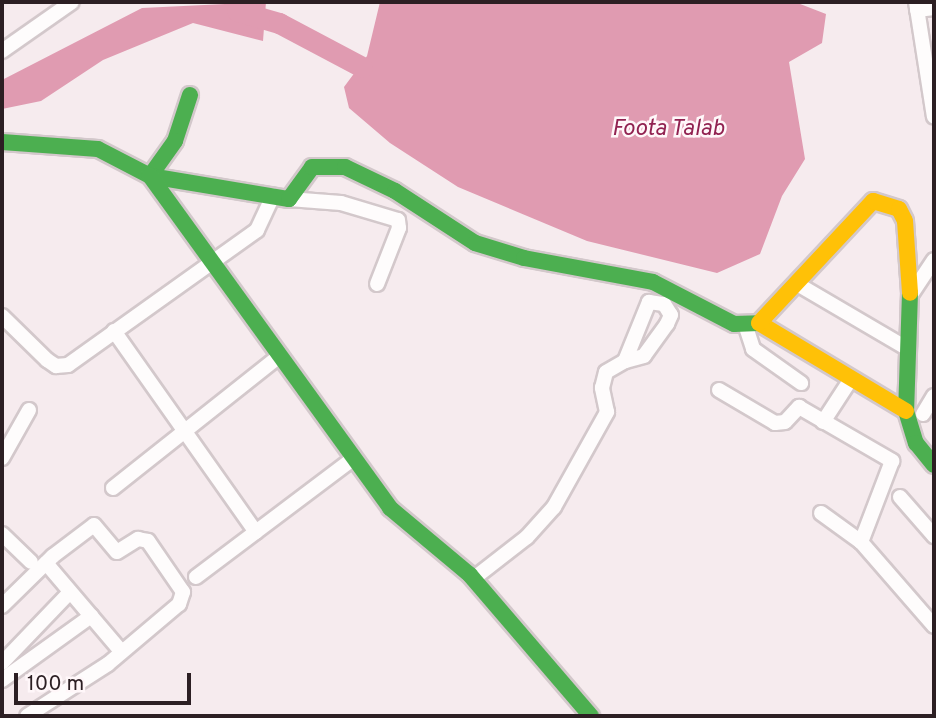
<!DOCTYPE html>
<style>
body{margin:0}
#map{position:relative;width:936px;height:718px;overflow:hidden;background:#f6ebee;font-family:Overpass,sans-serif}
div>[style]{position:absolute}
.water>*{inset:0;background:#e09bb1}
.river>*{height:21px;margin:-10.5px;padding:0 10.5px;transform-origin:10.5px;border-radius:10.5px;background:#e09bb1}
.roads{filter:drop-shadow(2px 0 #d3c8cb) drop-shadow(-2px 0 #d3c8cb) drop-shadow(0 2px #d3c8cb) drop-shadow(0 -2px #d3c8cb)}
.street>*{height:14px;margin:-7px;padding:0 7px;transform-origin:7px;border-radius:7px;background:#fefcfc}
.fast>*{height:16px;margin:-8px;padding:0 8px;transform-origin:8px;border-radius:8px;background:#4caf50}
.slow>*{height:16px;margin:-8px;padding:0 8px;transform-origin:8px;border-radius:8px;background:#ffc107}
span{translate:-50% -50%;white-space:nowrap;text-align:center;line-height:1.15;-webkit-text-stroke:5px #fff7f9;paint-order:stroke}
.water-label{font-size:23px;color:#912251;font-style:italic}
.frame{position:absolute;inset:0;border:4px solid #2c1f23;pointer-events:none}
.scale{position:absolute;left:14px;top:673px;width:177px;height:32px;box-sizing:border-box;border:4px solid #2c1f23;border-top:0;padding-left:9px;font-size:21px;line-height:24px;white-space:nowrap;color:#2c1f23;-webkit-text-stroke:5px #fff7f9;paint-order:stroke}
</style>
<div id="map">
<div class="water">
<div style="clip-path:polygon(266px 2px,263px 41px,193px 23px,103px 60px,41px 101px,2px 109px,2px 80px,142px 8px)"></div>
<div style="clip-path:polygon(380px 2px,795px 2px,826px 14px,822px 43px,789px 62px,805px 159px,782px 196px,760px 254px,717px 273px,587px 241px,458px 187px,390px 143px,349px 108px,344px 87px,367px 56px)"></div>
</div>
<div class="river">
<div style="left:237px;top:11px;width:44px;rotate:15.9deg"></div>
<div style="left:279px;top:23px;width:94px;rotate:27.9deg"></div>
</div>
<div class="roads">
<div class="street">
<div style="left:916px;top:2px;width:116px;rotate:81.1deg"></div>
<div style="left:917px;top:10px;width:17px;rotate:-7deg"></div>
<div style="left:2px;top:51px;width:85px;rotate:-35deg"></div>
<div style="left:289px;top:199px;width:52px;rotate:4.4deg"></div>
<div style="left:341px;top:203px;width:59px;rotate:16.6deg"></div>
<div style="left:398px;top:220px;width:8px;rotate:83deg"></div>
<div style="left:399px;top:228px;width:60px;rotate:111.4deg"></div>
<div style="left:799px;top:285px;width:126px;rotate:30.4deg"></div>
<div style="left:910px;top:296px;width:43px;rotate:-56.3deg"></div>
<div style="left:2px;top:316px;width:63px;rotate:44.4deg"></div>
<div style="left:47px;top:360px;width:11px;rotate:34deg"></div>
<div style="left:56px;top:366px;width:12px;rotate:-5deg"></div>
<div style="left:68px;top:365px;width:232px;rotate:-35.5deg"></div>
<div style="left:257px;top:230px;width:38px;rotate:-65deg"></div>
<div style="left:746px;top:327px;width:23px;rotate:72deg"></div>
<div style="left:753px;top:349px;width:59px;rotate:35.3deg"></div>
<div style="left:114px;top:331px;width:246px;rotate:54.8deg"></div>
<div style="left:719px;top:390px;width:65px;rotate:30.5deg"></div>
<div style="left:775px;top:423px;width:10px;rotate:-6deg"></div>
<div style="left:785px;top:422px;width:21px;rotate:-47deg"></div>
<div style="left:799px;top:407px;width:108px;rotate:30.1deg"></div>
<div style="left:892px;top:461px;width:87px;rotate:110.9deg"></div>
<div style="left:861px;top:542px;width:111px;rotate:49deg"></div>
<div style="left:923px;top:414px;width:21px;rotate:-59deg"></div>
<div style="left:823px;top:422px;width:51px;rotate:-56.9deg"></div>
<div style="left:2px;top:458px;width:55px;rotate:-60.6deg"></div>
<div style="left:113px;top:488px;width:214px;rotate:-38.4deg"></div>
<div style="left:900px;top:497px;width:52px;rotate:48.9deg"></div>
<div style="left:821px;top:513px;width:49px;rotate:35.9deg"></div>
<div style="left:2px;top:534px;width:40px;rotate:44deg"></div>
<div style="left:46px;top:563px;width:116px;rotate:49.6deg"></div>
<div style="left:196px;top:577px;width:198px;rotate:-37deg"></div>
<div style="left:473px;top:579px;width:68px;rotate:-37.9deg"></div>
<div style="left:527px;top:537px;width:40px;rotate:-48deg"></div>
<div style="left:554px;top:507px;width:109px;rotate:-60.8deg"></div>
<div style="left:607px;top:412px;width:25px;rotate:-102deg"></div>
<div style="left:602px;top:388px;width:16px;rotate:-76deg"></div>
<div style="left:606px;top:372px;width:22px;rotate:-30deg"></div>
<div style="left:625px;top:361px;width:64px;rotate:-67.9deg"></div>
<div style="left:649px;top:302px;width:15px;rotate:8deg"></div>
<div style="left:664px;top:304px;width:13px;rotate:58deg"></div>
<div style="left:671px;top:315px;width:10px;rotate:114deg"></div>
<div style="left:667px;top:324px;width:39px;rotate:126deg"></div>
<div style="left:644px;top:356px;width:20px;rotate:165deg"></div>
<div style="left:2px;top:606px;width:71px;rotate:-44.4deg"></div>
<div style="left:53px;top:556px;width:51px;rotate:-37.1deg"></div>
<div style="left:94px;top:525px;width:35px;rotate:50deg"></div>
<div style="left:117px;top:552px;width:25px;rotate:-32deg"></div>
<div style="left:138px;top:539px;width:10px;rotate:11deg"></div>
<div style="left:148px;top:541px;width:62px;rotate:55.5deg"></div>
<div style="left:183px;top:592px;width:13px;rotate:108deg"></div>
<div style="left:179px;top:604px;width:93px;rotate:139.8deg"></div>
<div style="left:108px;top:664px;width:96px;rotate:147.3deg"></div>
<div style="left:2px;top:663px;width:98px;rotate:-46.2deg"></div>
<div style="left:2px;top:680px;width:110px;rotate:-35.7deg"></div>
</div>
<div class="fast">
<div style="left:190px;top:95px;width:48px;rotate:108.1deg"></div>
<div style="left:175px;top:141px;width:43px;rotate:125.5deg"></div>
<div style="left:150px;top:176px;width:141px;rotate:9.4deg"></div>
<div style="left:289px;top:199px;width:39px;rotate:-54deg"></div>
<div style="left:312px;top:167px;width:33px"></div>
<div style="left:345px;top:167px;width:55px;rotate:25.6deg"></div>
<div style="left:395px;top:191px;width:95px;rotate:33deg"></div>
<div style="left:475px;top:243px;width:51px;rotate:17deg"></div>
<div style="left:524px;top:258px;width:131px;rotate:10.5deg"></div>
<div style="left:653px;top:282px;width:91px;rotate:27.4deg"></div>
<div style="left:734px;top:324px;width:25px;rotate:-2deg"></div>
<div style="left:2px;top:142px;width:96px;rotate:4.2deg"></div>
<div style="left:98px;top:149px;width:59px;rotate:27.4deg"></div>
<div style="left:150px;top:176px;width:410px;rotate:54.1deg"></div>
<div style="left:390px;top:508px;width:104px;rotate:39.9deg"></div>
<div style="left:470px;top:575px;width:186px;rotate:49.4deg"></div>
<div style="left:910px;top:293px;width:118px;rotate:91.9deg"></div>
<div style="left:906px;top:411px;width:34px;rotate:73deg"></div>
<div style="left:916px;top:443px;width:28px;rotate:51deg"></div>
</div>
<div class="slow">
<div style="left:906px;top:411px;width:171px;rotate:-149.1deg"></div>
<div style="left:759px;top:323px;width:167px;rotate:-46.9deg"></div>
<div style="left:873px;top:201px;width:27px;rotate:17deg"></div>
<div style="left:899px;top:209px;width:13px;rotate:63deg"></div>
<div style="left:905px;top:221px;width:72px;rotate:86deg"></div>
</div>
</div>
<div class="water-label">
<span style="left:668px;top:130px">Foota Talab</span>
</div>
<div class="frame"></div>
<div class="scale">100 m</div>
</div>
